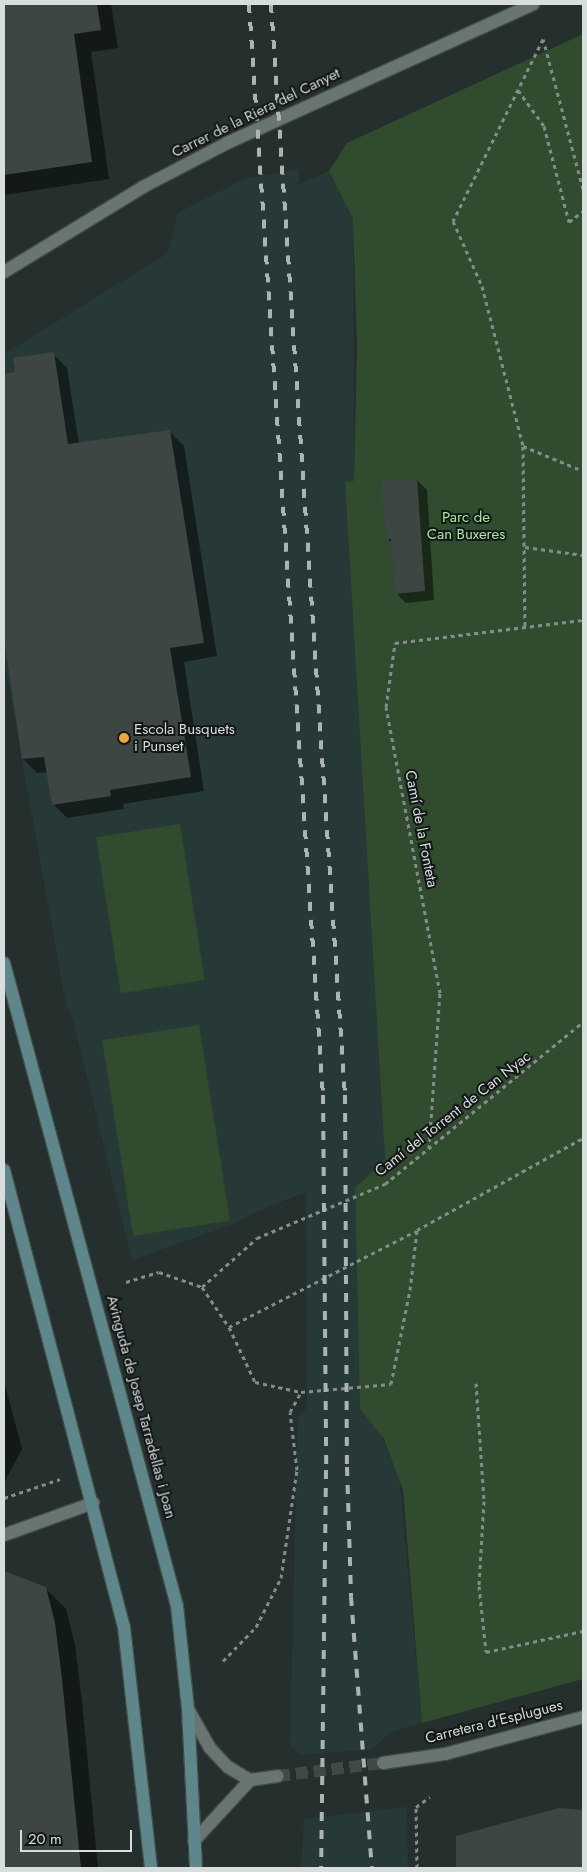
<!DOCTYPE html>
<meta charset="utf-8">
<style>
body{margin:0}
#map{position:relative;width:587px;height:1872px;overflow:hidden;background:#252f2e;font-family:Jost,sans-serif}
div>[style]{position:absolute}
.built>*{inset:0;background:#273937}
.green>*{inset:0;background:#314b2e;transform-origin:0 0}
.shadow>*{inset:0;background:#0007}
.building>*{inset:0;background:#3d4642}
.street-tunnel>*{height:12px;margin-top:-6px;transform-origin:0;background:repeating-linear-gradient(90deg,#404948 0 12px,transparent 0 18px)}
.path>*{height:3px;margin-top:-1.5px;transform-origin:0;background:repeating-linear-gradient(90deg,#848c8b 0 4px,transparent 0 8px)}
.roads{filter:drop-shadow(1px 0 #434b4a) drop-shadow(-1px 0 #434b4a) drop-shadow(0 1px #434b4a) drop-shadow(0 -1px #434b4a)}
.street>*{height:12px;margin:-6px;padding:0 6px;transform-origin:6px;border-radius:6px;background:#697573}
.secondary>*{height:12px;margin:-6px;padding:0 6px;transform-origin:6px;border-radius:6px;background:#5d878b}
.rail>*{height:4px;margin-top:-2px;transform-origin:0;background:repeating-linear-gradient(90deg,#acb3b2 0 9px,transparent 0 18px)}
.dots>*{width:14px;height:14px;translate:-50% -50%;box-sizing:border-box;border:2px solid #121616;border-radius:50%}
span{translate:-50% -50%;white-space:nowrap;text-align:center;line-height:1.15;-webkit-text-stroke:4px #121616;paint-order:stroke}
.street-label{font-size:15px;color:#d8dedd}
.park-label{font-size:15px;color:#a4ea9a}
.poi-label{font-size:15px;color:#d8dedd}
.left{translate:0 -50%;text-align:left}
.frame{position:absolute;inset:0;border:5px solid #d8dedd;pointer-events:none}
.scale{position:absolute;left:20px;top:1830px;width:112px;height:22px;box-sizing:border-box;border:2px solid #d8dedd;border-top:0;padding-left:6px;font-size:15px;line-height:18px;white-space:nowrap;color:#d8dedd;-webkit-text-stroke:4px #121616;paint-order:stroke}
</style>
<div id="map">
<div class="built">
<div style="clip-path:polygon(299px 169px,299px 184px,329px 171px,353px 219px,354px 481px,345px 483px,385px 1160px,355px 1188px,360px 1409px,381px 1435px,399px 1476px,422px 1723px,390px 1732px,372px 1749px,300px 1755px,290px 1745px,298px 1418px,307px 1408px,306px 1192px,253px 1213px,236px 1223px,132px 1260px,70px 1009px,67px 1010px,4px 659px,4px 354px,168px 253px,178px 213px,244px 179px)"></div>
<div style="clip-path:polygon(407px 1807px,408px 1868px,301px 1868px,304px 1819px)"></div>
</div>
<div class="green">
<div style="clip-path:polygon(583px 34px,583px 1679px,422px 1723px,403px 1490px,384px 1439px,360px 1409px,355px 1188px,385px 1160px,345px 482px,354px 481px,357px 347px,353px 219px,329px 171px,347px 143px)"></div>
<div style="left:180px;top:824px;width:158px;height:85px;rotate:81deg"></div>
<div style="left:199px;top:1025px;width:198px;height:98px;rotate:81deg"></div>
</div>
<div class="shadow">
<div style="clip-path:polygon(4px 4px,111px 4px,118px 48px,91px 52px,109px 179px,4px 195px)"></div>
<div style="clip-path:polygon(53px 354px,67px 368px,79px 444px,170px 432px,184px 446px,217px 656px,184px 662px,204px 791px,123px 804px,124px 809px,67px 818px,53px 804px,48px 772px,37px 773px,23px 759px,4px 630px,4px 375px,16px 374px)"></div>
<div style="clip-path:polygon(417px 480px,427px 490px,434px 600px,406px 603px,396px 593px,393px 544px,387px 538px)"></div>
<div style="clip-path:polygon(4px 1381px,22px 1449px,4px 1483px)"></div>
<div style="clip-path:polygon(4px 1576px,15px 1576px,45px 1588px,66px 1609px,75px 1645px,82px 1701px,98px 1868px,4px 1868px)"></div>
<div style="clip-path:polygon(582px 1812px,583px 1868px,457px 1868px,457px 1837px)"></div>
</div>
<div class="building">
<div style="clip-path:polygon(4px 4px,97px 4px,101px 30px,74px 34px,92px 162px,4px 175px)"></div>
<div style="clip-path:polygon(54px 352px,68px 444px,170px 430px,204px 643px,170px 648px,191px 777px,110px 790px,111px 796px,52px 805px,44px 757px,22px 759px,4px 638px,4px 374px,15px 372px,13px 358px)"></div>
<div style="clip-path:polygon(417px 479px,425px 591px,395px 594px,391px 539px,386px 539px,381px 480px)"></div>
<div style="clip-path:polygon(4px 1571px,46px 1587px,55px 1623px,62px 1679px,81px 1868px,4px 1868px)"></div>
<div style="clip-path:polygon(559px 1808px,583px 1810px,583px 1868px,456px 1868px,456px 1836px)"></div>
</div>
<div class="street-tunnel">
<div style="left:278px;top:1776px;width:106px;rotate:-7.1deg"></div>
</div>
<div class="path">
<div style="left:518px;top:90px;width:44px;rotate:54.2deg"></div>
<div style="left:544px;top:126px;width:99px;rotate:75.4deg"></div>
<div style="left:569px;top:222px;width:18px;rotate:-38deg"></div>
<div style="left:583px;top:189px;width:155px;rotate:-104.9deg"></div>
<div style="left:543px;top:39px;width:203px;rotate:116.3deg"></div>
<div style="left:453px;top:221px;width:71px;rotate:66deg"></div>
<div style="left:482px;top:286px;width:165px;rotate:75.6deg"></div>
<div style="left:523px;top:446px;width:65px;rotate:22.6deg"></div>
<div style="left:523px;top:446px;width:180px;rotate:89.4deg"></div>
<div style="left:525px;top:547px;width:59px;rotate:7.9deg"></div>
<div style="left:429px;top:1149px;width:156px;rotate:-86deg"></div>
<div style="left:440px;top:993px;width:291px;rotate:-100.7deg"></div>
<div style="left:386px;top:707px;width:65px;rotate:-82deg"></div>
<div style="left:395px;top:643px;width:189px;rotate:-7deg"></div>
<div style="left:126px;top:1282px;width:34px;rotate:-17deg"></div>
<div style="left:159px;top:1272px;width:46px;rotate:19.2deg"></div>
<div style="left:202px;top:1287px;width:48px;rotate:56deg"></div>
<div style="left:229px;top:1327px;width:61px;rotate:64.7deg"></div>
<div style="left:255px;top:1382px;width:47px;rotate:12.3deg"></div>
<div style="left:202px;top:1287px;width:74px;rotate:-41.7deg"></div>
<div style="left:257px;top:1238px;width:139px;rotate:-22.9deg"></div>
<div style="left:385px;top:1184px;width:256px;rotate:-39.3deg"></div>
<div style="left:229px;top:1327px;width:210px;rotate:-27.2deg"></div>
<div style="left:476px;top:1383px;width:118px;rotate:86.1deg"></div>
<div style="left:484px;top:1501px;width:85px;rotate:93.4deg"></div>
<div style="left:479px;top:1586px;width:66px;rotate:83.9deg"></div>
<div style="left:486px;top:1652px;width:99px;rotate:-12.2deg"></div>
<div style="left:4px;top:1498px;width:59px;rotate:-18.7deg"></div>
<div style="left:223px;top:1661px;width:47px;rotate:-45.9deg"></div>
<div style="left:256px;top:1627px;width:55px;rotate:-63deg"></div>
<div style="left:281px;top:1578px;width:109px;rotate:-81.6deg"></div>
<div style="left:297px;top:1470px;width:58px;rotate:-96.9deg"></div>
<div style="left:290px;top:1412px;width:23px;rotate:-61deg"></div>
<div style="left:301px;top:1392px;width:90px;rotate:-5.1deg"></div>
<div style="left:391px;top:1384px;width:96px;rotate:-78.6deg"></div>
<div style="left:410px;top:1290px;width:60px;rotate:-83.3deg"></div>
<div style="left:417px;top:1230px;width:190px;rotate:-29deg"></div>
<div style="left:417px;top:1868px;width:61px;rotate:-90.9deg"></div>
<div style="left:416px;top:1807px;width:17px;rotate:-36deg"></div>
</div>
<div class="roads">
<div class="street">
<div style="left:4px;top:272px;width:163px;rotate:-31.4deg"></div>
<div style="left:143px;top:187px;width:95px;rotate:-27.6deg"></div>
<div style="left:227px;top:143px;width:336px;rotate:-24.4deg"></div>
<div style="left:4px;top:1535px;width:95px;rotate:-19.8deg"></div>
<div style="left:188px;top:1709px;width:45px;rotate:60.6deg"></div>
<div style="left:210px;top:1748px;width:26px;rotate:47deg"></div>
<div style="left:228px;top:1767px;width:26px;rotate:31deg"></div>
<div style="left:250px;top:1780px;width:28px;rotate:-8deg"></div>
<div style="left:383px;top:1763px;width:63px;rotate:-8.3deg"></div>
<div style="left:445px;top:1754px;width:143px;rotate:-15deg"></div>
<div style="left:194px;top:1841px;width:83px;rotate:-47.4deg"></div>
</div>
<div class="secondary">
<div style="left:4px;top:963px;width:666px;rotate:74.94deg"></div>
<div style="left:177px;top:1606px;width:104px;rotate:83.9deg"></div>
<div style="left:188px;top:1709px;width:159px;rotate:87.1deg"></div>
<div style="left:4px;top:1170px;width:472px;rotate:75.3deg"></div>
<div style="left:124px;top:1627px;width:243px;rotate:83.6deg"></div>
</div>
</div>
<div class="rail">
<div style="left:249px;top:4px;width:1094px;rotate:86.12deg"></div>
<div style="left:323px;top:1095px;width:375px;rotate:89.5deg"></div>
<div style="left:326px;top:1470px;width:398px;rotate:90.7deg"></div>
<div style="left:271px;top:4px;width:1094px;rotate:86.12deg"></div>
<div style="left:345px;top:1095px;width:372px;rotate:89.7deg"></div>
<div style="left:347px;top:1467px;width:130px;rotate:88.2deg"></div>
<div style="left:351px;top:1597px;width:272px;rotate:85.6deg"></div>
</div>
<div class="dots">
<div style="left:124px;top:738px;background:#eea83c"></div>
</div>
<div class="street-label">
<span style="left:256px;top:113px;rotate:-26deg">Carrer de la Riera del Canyet</span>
<span style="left:421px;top:829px;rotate:79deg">Camí de la Fonteta</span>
<span style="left:453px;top:1114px;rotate:-38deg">Camí del Torrent de Can Nyac</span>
<span style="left:141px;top:1407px;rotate:75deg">Avinguda de Josep Tarradellas i Joan</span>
<span style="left:494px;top:1722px;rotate:-14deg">Carretera d'Esplugues</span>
</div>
<div class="park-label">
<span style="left:466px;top:526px">Parc de<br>Can Buxeres</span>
</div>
<div class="poi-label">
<span class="left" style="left:134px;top:738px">Escola Busquets<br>i Punset</span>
</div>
<div class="frame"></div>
<div class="scale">20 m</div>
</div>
